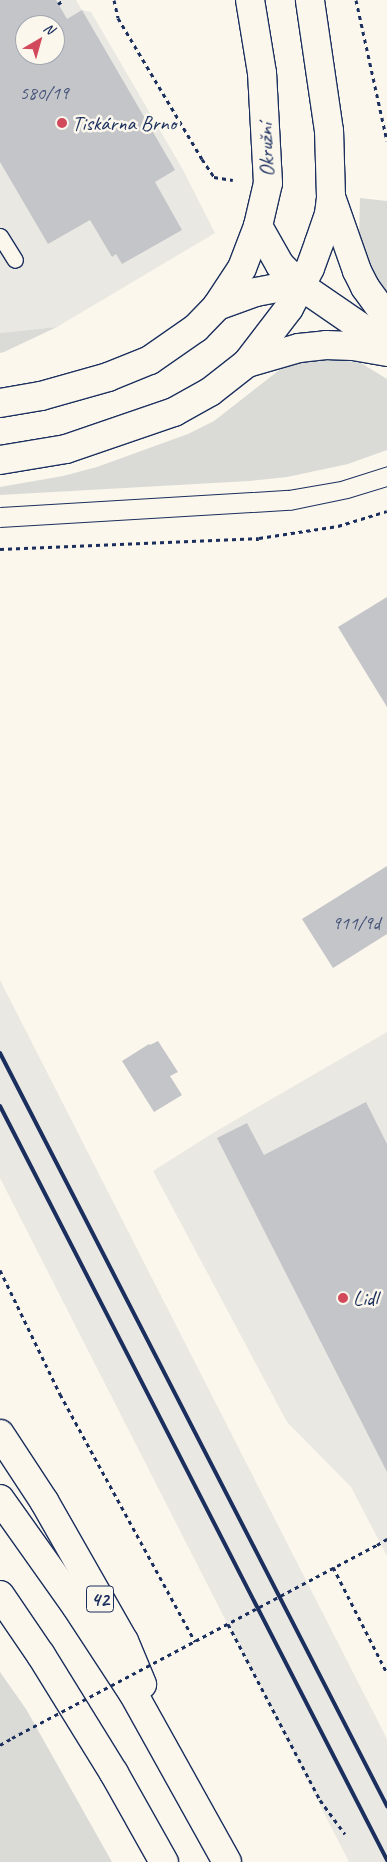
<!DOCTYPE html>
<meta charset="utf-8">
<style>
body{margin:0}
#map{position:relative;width:387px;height:1862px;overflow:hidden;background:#fbf7ec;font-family:Caveat,sans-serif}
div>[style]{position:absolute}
.built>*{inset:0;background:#eae8e2}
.green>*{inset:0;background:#dadad7}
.building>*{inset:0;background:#c3c5c9}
.path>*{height:3px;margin-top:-1.5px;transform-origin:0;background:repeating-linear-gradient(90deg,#1b2f5e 0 4px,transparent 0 8px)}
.roads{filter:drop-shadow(1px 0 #1b2f5e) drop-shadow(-1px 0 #1b2f5e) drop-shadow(0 1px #1b2f5e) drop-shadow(0 -1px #1b2f5e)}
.lane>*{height:15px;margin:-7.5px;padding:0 7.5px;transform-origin:7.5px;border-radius:7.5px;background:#fbf7ec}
.secondary>*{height:28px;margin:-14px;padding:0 14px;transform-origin:14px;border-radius:14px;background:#fbf7ec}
.highway>*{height:28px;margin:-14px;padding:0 14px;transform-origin:14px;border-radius:14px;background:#fbf7ec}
.tram>*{height:1px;margin:-0.5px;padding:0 0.5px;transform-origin:0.5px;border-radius:0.5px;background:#1b2f5e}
.rail>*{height:4px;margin:-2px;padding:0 2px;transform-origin:2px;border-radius:2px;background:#1b2f5e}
.path-bridge>*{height:3px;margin-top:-1.5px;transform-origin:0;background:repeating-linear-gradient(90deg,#1b2f5e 0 4px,transparent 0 8px)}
.dots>*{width:14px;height:14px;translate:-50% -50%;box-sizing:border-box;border:2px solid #fbf7ec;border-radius:50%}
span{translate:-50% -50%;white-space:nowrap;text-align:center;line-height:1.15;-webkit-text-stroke:5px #fbf7ec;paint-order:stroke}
.number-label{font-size:19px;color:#455479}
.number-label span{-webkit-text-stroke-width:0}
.shield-label span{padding:1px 4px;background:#fbf7ec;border:1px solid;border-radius:4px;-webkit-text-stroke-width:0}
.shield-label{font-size:20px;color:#1b2f5e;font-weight:700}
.poi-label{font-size:21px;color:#1b2f5e}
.left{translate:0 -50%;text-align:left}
.street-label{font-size:21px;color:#1b2f5e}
.north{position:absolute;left:15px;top:15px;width:50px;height:50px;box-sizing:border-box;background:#fbf7ec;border:1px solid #a1a7b3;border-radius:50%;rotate:38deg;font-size:14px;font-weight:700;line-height:20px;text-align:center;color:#1b2f5e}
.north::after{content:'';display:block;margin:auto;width:18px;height:22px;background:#d1495b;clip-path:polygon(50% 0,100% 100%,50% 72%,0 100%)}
</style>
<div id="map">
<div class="built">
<div style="clip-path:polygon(evenodd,0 0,76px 0,82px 10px,91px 12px,182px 168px,215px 233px,57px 327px,0 333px,0 0,25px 25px,55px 25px,55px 55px,25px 55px,25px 25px)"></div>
<div style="clip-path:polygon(0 980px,387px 1739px,387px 1862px,349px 1862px,0 1178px)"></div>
<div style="clip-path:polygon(387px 1032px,387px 1556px,351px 1487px,287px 1422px,153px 1171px,213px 1133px)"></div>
</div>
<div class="green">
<div style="clip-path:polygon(360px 198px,387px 201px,387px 293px,376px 281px,359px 239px)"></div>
<div style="clip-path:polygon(57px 327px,4px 352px,0 353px,0 333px)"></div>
<div style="clip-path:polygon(324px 358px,361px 363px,387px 379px,387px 450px,348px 464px,287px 477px,249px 481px,0 495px,0 487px,63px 476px,97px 467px,188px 434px,214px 421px,278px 371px,292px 364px)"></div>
<div style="clip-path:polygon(0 1672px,26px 1709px,112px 1862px,0 1862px)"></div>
</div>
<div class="building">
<div style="clip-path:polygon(evenodd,0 0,56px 0,67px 19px,82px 10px,175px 170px,155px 182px,182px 230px,122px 264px,116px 254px,112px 257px,90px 220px,48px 244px,0 162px,0 0,25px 25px,55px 25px,55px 55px,25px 55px,25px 25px)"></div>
<div style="clip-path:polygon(387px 597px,387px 707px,338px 627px)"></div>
<div style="clip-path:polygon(387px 866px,387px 934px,333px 968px,302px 919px)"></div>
<div style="clip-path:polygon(158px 1041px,178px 1072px,170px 1076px,182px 1095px,154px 1112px,122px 1061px,149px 1044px,150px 1045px)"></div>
<div style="clip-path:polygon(366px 1102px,387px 1144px,387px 1472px,217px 1138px,247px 1123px,264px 1155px)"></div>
</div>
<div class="path">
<div style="left:114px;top:0;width:18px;rotate:77deg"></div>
<div style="left:118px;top:18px;width:164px;rotate:59.2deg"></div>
<div style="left:202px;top:159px;width:22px;rotate:56deg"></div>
<div style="left:214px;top:177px;width:19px;rotate:9deg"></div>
<div style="left:356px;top:0;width:144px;rotate:77.6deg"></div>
<div style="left:58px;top:4px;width:7px;rotate:-34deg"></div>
<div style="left:0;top:549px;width:259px;rotate:-2.4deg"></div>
<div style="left:259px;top:538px;width:80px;rotate:-8.6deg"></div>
<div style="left:338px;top:526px;width:51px;rotate:-17deg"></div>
<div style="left:0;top:1270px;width:138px;rotate:64.2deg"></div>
<div style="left:60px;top:1394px;width:282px;rotate:61.4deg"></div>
<div style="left:377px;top:1545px;width:12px;rotate:-31deg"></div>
<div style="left:333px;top:1567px;width:119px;rotate:63deg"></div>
<div style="left:228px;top:1624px;width:199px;rotate:62.4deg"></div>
<div style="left:320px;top:1800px;width:42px;rotate:53.7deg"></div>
<div style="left:0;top:1745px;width:14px;rotate:-30deg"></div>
</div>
<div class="roads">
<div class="lane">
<div style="left:0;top:236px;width:28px;rotate:58deg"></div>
</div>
<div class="secondary">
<div style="left:331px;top:197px;width:78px;rotate:70.6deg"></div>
<div style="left:357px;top:271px;width:18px;rotate:63deg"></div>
<div style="left:365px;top:287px;width:37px;rotate:54deg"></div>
<div style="left:258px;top:226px;width:45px;rotate:60.6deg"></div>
<div style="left:280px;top:265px;width:30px;rotate:45deg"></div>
<div style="left:301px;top:286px;width:104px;rotate:34.5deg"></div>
<div style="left:217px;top:306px;width:41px;rotate:-19.7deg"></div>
<div style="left:256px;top:292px;width:20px;rotate:-11deg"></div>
<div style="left:276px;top:288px;width:25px;rotate:-5deg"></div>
<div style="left:247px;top:363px;width:54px;rotate:-16.1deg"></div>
<div style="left:299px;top:348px;width:27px;rotate:-6deg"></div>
<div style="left:326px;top:345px;width:27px;rotate:2deg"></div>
<div style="left:353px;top:346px;width:35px;rotate:10deg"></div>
<div style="left:0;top:403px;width:42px;rotate:-9.7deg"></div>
<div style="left:41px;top:396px;width:70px;rotate:-15.8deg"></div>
<div style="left:108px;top:377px;width:45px;rotate:-22deg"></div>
<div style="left:150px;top:360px;width:56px;rotate:-34.8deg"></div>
<div style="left:196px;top:328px;width:30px;rotate:-46deg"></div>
<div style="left:217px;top:306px;width:45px;rotate:-56.7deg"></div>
<div style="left:242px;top:268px;width:45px;rotate:-69.1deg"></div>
<div style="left:258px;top:226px;width:44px;rotate:-76.9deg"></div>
<div style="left:268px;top:183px;width:110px;rotate:-93.1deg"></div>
<div style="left:262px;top:73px;width:74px;rotate:-99.3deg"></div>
<div style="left:0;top:460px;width:67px;rotate:-9.5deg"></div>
<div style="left:66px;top:449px;width:114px;rotate:-18.9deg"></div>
<div style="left:174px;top:412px;width:41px;rotate:-29.1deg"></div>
<div style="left:210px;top:392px;width:47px;rotate:-38.1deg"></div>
<div style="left:247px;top:363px;width:69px;rotate:-52.6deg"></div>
<div style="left:289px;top:308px;width:45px;rotate:-62.3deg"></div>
<div style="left:310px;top:268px;width:27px;rotate:-70deg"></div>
<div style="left:319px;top:243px;width:31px;rotate:-71deg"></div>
<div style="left:329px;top:214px;width:17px;rotate:-83deg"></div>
<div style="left:331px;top:197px;width:66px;rotate:-91.7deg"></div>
<div style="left:329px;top:131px;width:132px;rotate:-98.3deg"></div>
</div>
<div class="highway">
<div style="left:0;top:1434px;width:80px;rotate:56.7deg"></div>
<div style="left:44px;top:1501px;width:161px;rotate:60.3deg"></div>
<div style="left:124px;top:1641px;width:47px;rotate:67.3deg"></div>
<div style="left:0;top:1499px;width:131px;rotate:54.6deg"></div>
<div style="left:76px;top:1606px;width:104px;rotate:56.8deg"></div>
<div style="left:133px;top:1693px;width:193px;rotate:60.9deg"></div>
<div style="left:0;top:1595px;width:73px;rotate:55.7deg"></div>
<div style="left:41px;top:1655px;width:139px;rotate:58.3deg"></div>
<div style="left:114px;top:1773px;width:102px;rotate:60.7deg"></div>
</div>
</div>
<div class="tram">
<div style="left:0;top:507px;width:289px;rotate:-3.4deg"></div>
<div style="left:288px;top:490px;width:53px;rotate:-9.8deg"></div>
<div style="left:340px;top:481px;width:49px;rotate:-17.7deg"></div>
<div style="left:0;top:527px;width:290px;rotate:-3.4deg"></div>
<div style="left:290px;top:510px;width:59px;rotate:-11.7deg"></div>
<div style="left:348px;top:498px;width:41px;rotate:-17.1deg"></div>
</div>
<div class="rail">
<div style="left:0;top:1053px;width:847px;rotate:62.8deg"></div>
<div style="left:0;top:1106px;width:848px;rotate:62.83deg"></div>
</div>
<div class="path-bridge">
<div style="left:12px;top:1738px;width:413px;rotate:-27.9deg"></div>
</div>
<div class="dots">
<div style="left:62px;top:123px;background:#d1495b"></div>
<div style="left:343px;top:1298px;background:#d1495b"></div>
</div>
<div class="number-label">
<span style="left:44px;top:94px">580/19</span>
<span style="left:356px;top:924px">911/9d</span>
</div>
<div class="shield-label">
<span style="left:100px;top:1599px">42</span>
</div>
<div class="poi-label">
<span class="left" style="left:72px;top:123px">Tiskárna Brno</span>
<span class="left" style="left:353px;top:1298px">Lidl</span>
</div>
<div class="street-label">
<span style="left:266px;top:150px;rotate:-92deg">Okružní</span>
</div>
<div class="north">N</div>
</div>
